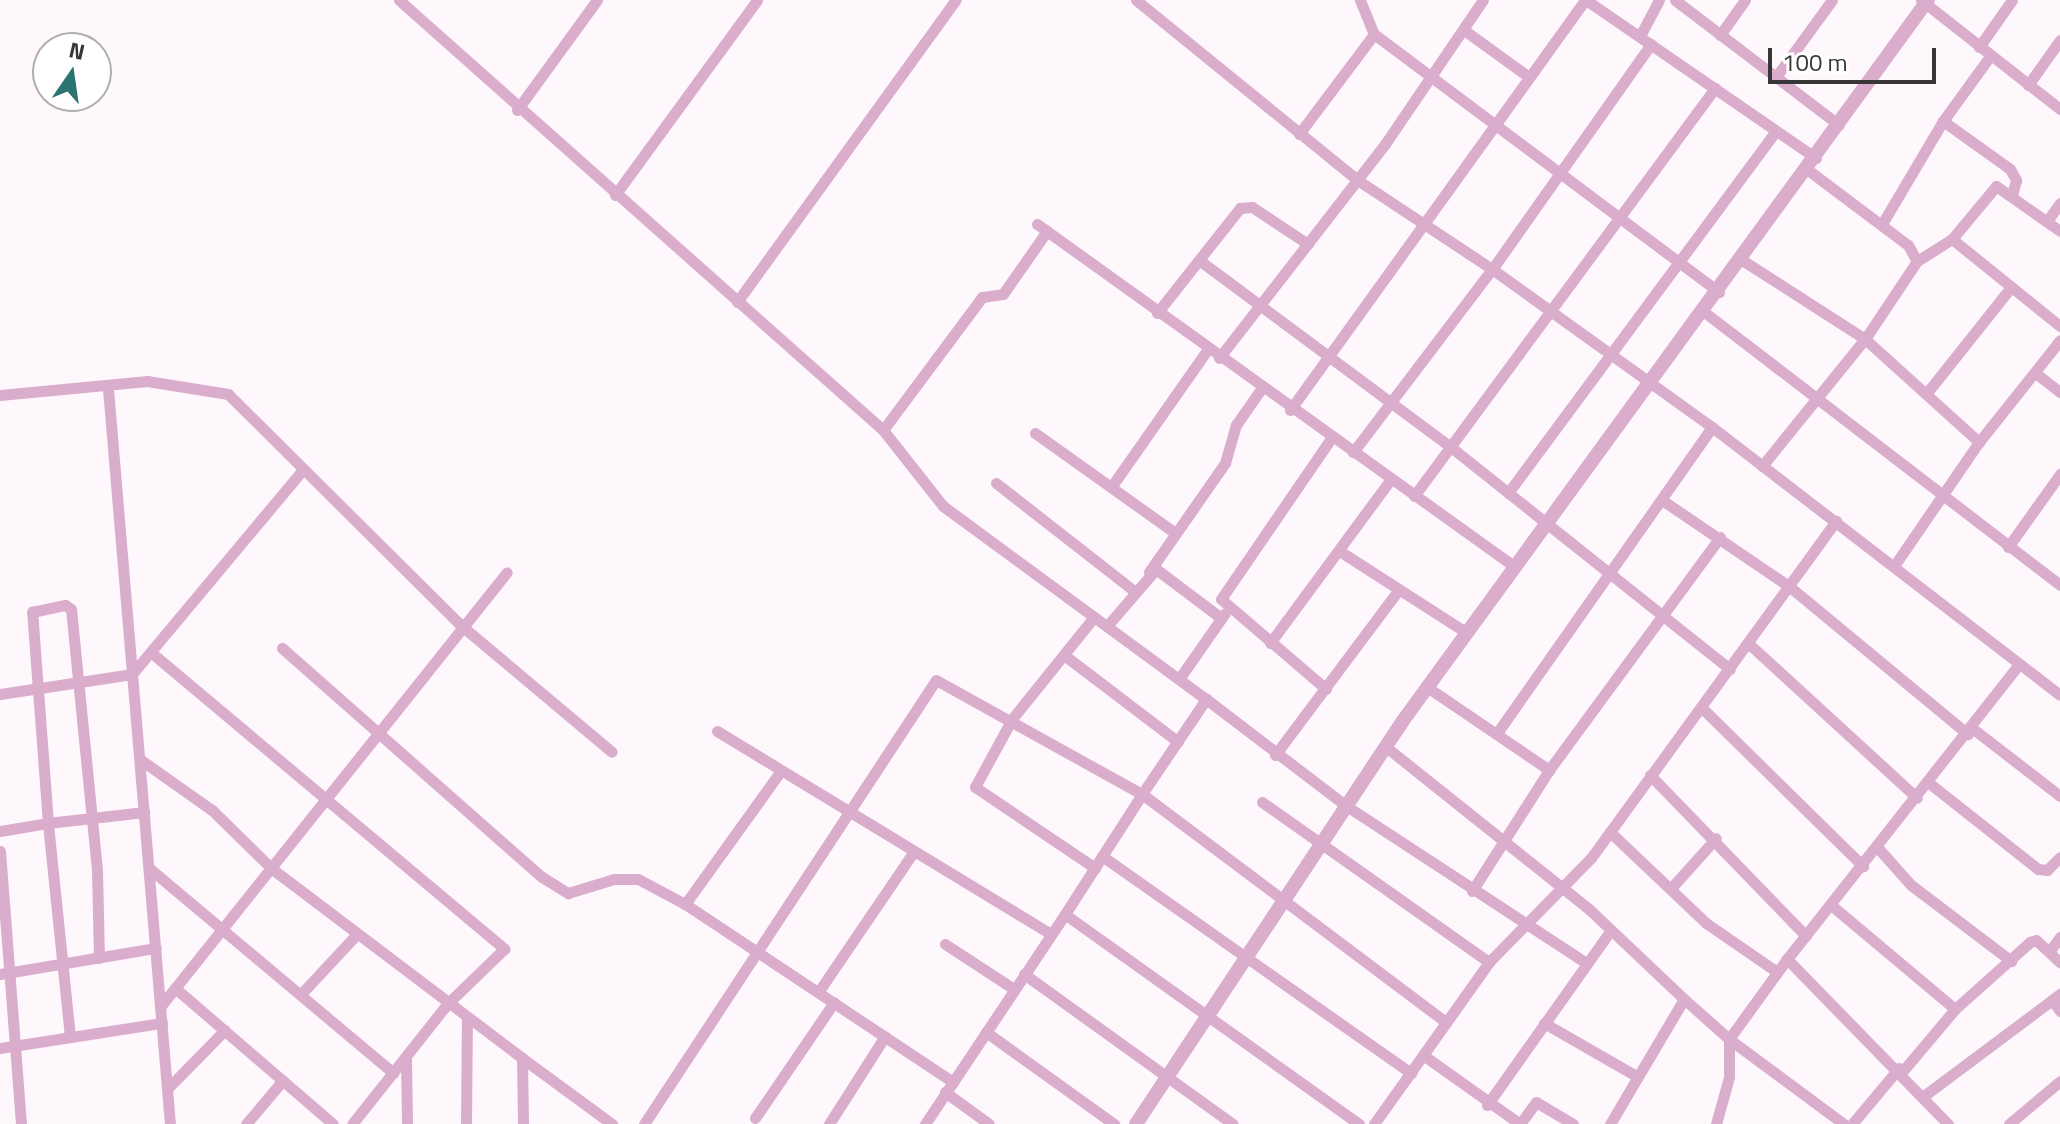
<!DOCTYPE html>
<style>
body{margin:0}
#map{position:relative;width:2060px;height:1124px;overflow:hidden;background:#fef8fc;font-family:"Titillium Web",sans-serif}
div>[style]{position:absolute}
.minor>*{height:11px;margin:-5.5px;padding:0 5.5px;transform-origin:5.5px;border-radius:5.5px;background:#dbadcc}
.tertiary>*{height:14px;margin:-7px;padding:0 7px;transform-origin:7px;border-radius:7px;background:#dbadcc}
span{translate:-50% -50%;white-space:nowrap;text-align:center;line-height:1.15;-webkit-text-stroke:8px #fff;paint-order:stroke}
.north{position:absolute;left:32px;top:32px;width:80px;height:80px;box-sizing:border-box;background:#fff;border:2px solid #afafaf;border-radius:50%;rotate:13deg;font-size:22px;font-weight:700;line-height:32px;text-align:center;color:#383637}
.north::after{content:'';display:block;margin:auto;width:28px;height:36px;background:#2b7471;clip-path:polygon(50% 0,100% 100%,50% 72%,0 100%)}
.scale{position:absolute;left:1768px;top:48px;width:168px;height:36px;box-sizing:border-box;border:4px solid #383637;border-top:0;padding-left:10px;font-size:24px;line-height:28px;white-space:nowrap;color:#383637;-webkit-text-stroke:6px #fff;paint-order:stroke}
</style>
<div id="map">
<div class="minor">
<div style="left:399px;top:0;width:647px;rotate:41.62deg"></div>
<div style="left:883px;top:430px;width:97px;rotate:51.7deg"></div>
<div style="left:943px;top:506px;width:326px;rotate:36.3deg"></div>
<div style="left:1136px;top:0;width:284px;rotate:39.1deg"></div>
<div style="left:1356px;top:179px;width:163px;rotate:33.5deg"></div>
<div style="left:1492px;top:269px;width:230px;rotate:127.2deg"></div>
<div style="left:1360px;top:0;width:37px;rotate:68deg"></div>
<div style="left:1374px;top:34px;width:431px;rotate:36.8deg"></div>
<div style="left:1586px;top:0;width:279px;rotate:34.5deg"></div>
<div style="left:1675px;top:0;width:206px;rotate:37.3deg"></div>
<div style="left:1921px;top:0;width:177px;rotate:38.1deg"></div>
<div style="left:1464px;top:30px;width:80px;rotate:35.9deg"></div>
<div style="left:1720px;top:35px;width:43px;rotate:-54.5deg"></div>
<div style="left:1640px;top:36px;width:41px;rotate:-62.2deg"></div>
<div style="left:1651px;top:44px;width:276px;rotate:125.2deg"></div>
<div style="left:1492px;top:269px;width:271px;rotate:35.7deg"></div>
<div style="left:1712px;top:427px;width:439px;rotate:37.6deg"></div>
<div style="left:1979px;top:47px;width:57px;rotate:-54.9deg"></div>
<div style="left:1776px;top:77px;width:95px;rotate:-54deg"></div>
<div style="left:2028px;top:85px;width:55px;rotate:-54.6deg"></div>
<div style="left:517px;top:110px;width:136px;rotate:-54deg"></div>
<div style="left:1943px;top:121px;width:82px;rotate:35.6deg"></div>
<div style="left:2010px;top:169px;width:13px;rotate:61deg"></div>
<div style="left:2016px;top:180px;width:16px;rotate:105deg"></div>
<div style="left:1299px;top:134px;width:125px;rotate:-53.1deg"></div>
<div style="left:1808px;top:170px;width:125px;rotate:36.9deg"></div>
<div style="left:1908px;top:245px;width:18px;rotate:61deg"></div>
<div style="left:615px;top:195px;width:241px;rotate:-53.9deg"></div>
<div style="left:2047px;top:221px;width:22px;rotate:-54deg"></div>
<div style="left:1037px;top:224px;width:588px;rotate:35.66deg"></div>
<div style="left:1882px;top:224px;width:120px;rotate:-59.4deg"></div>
<div style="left:1943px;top:121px;width:80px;rotate:-54.1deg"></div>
<div style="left:1952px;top:239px;width:69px;rotate:-50.3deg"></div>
<div style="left:1996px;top:186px;width:78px;rotate:35.1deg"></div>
<div style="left:1199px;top:260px;width:315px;rotate:36.6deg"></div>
<div style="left:1452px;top:448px;width:355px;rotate:38.5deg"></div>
<div style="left:1742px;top:260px;width:146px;rotate:32.7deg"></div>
<div style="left:1865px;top:339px;width:154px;rotate:42.1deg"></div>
<div style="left:737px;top:302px;width:373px;rotate:-54.1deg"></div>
<div style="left:1703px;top:311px;width:450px;rotate:37.5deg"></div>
<div style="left:1157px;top:313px;width:134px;rotate:-51.7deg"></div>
<div style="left:1240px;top:208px;width:12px;rotate:-5deg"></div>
<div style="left:1252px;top:207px;width:67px;rotate:33.5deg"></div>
<div style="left:1219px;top:358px;width:271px;rotate:-52.2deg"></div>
<div style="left:1385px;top:144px;width:174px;rotate:-55.8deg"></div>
<div style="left:2038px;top:375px;width:28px;rotate:38deg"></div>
<div style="left:108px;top:389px;width:738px;rotate:85.18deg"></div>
<div style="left:1926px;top:394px;width:137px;rotate:-51.5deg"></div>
<div style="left:0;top:395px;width:148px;rotate:-5.4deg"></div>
<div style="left:147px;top:381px;width:82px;rotate:9.1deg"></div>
<div style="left:228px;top:394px;width:331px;rotate:44.8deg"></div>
<div style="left:463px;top:627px;width:194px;rotate:40deg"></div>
<div style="left:1290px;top:410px;width:505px;rotate:-54.26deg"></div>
<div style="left:883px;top:430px;width:166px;rotate:-53.3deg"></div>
<div style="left:982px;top:297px;width:21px;rotate:-8deg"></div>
<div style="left:1003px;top:294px;width:77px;rotate:-55.1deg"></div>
<div style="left:1035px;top:433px;width:171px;rotate:35.5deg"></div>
<div style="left:1762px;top:466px;width:164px;rotate:-51deg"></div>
<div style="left:1865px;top:339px;width:94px;rotate:-56.3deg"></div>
<div style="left:1917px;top:261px;width:41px;rotate:-32.2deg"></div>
<div style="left:1952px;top:239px;width:139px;rotate:38.9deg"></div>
<div style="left:996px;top:483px;width:175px;rotate:38deg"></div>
<div style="left:1114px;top:483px;width:162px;rotate:-55deg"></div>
<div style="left:1508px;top:493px;width:450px;rotate:-53.5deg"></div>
<div style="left:1414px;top:496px;width:507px;rotate:-53.58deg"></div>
<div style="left:1662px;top:500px;width:155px;rotate:34.2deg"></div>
<div style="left:1790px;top:587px;width:231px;rotate:39.6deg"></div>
<div style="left:2008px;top:547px;width:90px;rotate:-54.5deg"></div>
<div style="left:1341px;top:552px;width:150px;rotate:32.7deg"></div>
<div style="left:1894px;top:566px;width:150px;rotate:-55.6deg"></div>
<div style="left:1979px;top:442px;width:130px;rotate:-51.5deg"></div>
<div style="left:1149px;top:572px;width:133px;rotate:-55.1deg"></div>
<div style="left:1225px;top:463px;width:40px;rotate:-74deg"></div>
<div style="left:1236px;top:425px;width:44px;rotate:-55.2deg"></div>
<div style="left:1094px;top:617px;width:131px;rotate:128.8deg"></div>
<div style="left:1012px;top:719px;width:77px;rotate:118.6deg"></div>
<div style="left:975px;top:787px;width:145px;rotate:34deg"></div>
<div style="left:1107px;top:626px;width:75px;rotate:-49.3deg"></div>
<div style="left:1156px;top:569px;width:81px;rotate:37deg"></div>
<div style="left:1270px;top:643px;width:202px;rotate:-53.6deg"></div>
<div style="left:1748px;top:643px;width:229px;rotate:42.5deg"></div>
<div style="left:282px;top:648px;width:346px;rotate:41.4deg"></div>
<div style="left:542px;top:877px;width:31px;rotate:32deg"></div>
<div style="left:568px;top:893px;width:48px;rotate:-16.9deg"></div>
<div style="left:614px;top:879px;width:24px"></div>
<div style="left:638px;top:879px;width:53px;rotate:28deg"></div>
<div style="left:153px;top:654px;width:459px;rotate:40deg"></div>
<div style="left:504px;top:949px;width:78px;rotate:136deg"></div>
<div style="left:448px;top:1003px;width:154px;rotate:128.4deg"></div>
<div style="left:1064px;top:655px;width:143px;rotate:37.3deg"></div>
<div style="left:1179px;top:679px;width:80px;rotate:-55.1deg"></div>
<div style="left:1427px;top:687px;width:148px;rotate:34.2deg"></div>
<div style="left:1326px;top:689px;width:138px;rotate:-139.4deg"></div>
<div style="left:1221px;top:599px;width:196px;rotate:-55.6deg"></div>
<div style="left:0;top:694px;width:134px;rotate:-8.6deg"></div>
<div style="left:132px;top:674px;width:263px;rotate:-50.1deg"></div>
<div style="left:1702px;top:708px;width:226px;rotate:44.5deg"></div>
<div style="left:1972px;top:728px;width:111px;rotate:37.7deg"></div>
<div style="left:717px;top:731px;width:391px;rotate:31.3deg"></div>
<div style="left:1497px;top:733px;width:374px;rotate:-54.9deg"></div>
<div style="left:1386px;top:747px;width:261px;rotate:38.6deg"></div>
<div style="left:1590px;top:910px;width:129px;rotate:43.4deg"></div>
<div style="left:1275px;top:755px;width:207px;rotate:-53.2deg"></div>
<div style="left:141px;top:760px;width:87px;rotate:35.2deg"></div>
<div style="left:212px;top:810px;width:83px;rotate:44.5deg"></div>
<div style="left:271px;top:868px;width:315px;rotate:37.1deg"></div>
<div style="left:522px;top:1058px;width:66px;rotate:89.1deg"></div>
<div style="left:780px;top:772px;width:163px;rotate:125.7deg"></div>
<div style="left:685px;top:904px;width:322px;rotate:33.6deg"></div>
<div style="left:1650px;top:775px;width:224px;rotate:45.9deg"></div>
<div style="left:1929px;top:783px;width:139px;rotate:38.3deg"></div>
<div style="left:2038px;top:869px;width:9px;rotate:6deg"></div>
<div style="left:2047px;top:870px;width:18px;rotate:-45deg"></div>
<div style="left:1262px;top:802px;width:278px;rotate:35.2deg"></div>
<div style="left:0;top:831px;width:49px;rotate:-9.5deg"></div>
<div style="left:48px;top:823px;width:212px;rotate:-94.3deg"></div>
<div style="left:32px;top:612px;width:34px;rotate:-12deg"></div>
<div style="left:65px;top:605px;width:7px;rotate:34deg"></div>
<div style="left:71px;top:609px;width:262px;rotate:84.3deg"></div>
<div style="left:97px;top:870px;width:88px;rotate:88.7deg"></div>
<div style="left:1610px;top:832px;width:132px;rotate:43.5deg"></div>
<div style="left:1706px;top:923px;width:86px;rotate:34.6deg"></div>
<div style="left:1878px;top:848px;width:50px;rotate:48.3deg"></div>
<div style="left:1911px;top:885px;width:126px;rotate:37.2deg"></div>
<div style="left:0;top:851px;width:274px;rotate:85.6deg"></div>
<div style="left:1102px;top:856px;width:378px;rotate:35.1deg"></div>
<div style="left:149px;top:868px;width:319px;rotate:40deg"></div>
<div style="left:1673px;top:886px;width:64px;rotate:-48.1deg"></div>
<div style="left:1472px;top:891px;width:143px;rotate:-57.5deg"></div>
<div style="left:1549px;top:770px;width:289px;rotate:-53.7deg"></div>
<div style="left:1831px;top:905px;width:162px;rotate:40deg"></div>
<div style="left:1955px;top:1009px;width:82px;rotate:130.1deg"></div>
<div style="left:945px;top:944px;width:82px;rotate:33.1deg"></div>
<div style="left:2049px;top:952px;width:19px;rotate:-54deg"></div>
<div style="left:0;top:974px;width:158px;rotate:-9.5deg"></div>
<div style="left:1024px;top:974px;width:257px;rotate:35.7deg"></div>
<div style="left:175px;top:988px;width:208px;rotate:40.7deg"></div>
<div style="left:819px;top:991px;width:169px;rotate:-55.8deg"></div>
<div style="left:301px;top:994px;width:82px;rotate:-47deg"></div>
<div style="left:2052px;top:1000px;width:14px;rotate:54deg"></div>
<div style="left:160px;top:1007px;width:556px;rotate:-51.42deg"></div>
<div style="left:1955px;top:1009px;width:101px;rotate:-41.8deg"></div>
<div style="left:2030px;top:942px;width:6px;rotate:-18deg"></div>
<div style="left:2036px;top:940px;width:33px;rotate:43deg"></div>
<div style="left:1544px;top:1023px;width:106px;rotate:29.9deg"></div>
<div style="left:986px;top:1032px;width:158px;rotate:35.7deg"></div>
<div style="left:70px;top:1037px;width:215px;rotate:-95.9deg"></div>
<div style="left:48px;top:823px;width:97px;rotate:-6.5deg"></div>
<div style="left:1729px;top:1039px;width:143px;rotate:36.5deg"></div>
<div style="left:0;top:1048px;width:164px;rotate:-8.8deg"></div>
<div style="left:1423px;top:1055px;width:119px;rotate:35.4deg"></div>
<div style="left:406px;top:1058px;width:66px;rotate:89.1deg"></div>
<div style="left:522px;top:1058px;width:112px;rotate:36.3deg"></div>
<div style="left:168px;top:1088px;width:81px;rotate:-45.5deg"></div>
<div style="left:945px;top:1092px;width:54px;rotate:36deg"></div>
<div style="left:1925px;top:1095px;width:169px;rotate:-36.8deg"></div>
<div style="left:1487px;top:1105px;width:214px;rotate:-54.7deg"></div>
<div style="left:755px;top:1118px;width:140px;rotate:-55.7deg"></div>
<div style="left:246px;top:1124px;width:57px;rotate:-49.9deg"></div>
<div style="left:466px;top:1124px;width:107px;rotate:-89.5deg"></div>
<div style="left:644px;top:1124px;width:531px;rotate:-56.67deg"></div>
<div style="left:936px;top:680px;width:235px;rotate:29deg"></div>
<div style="left:1142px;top:794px;width:115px;rotate:-56deg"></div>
<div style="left:1206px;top:699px;width:178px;rotate:37.3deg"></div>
<div style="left:1348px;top:807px;width:285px;rotate:33.2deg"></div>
<div style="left:829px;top:1124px;width:104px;rotate:-57.5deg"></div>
<div style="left:925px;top:1124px;width:252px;rotate:-56.3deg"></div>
<div style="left:1359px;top:1124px;width:361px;rotate:-144.5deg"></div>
<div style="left:1065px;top:914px;width:143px;rotate:-57.3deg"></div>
<div style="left:1142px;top:794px;width:380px;rotate:36.9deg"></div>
<div style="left:1374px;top:1124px;width:199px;rotate:-54.6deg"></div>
<div style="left:1489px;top:962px;width:146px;rotate:-45.6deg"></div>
<div style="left:1591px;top:858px;width:417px;rotate:-54deg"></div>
<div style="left:1520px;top:1124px;width:27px;rotate:-54deg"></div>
<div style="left:1536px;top:1102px;width:43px;rotate:30.7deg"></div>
<div style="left:1610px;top:1124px;width:145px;rotate:-59.4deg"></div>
<div style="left:1684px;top:999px;width:60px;rotate:41.6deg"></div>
<div style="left:1729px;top:1039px;width:99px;rotate:-54.1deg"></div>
<div style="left:1716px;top:1124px;width:49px;rotate:-74.5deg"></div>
<div style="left:1729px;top:1077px;width:38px;rotate:-90deg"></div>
<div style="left:1852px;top:1124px;width:73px;rotate:-50deg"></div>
<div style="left:1948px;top:1124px;width:231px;rotate:-134.3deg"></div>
<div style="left:1787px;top:959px;width:374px;rotate:-51.8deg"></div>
<div style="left:2009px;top:1124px;width:67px;rotate:-40.1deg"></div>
</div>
<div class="tertiary">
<div style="left:1136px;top:1124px;width:482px;rotate:-56.5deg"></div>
<div style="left:1402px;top:722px;width:893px;rotate:-53.93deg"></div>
</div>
<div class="north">N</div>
<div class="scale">100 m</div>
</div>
